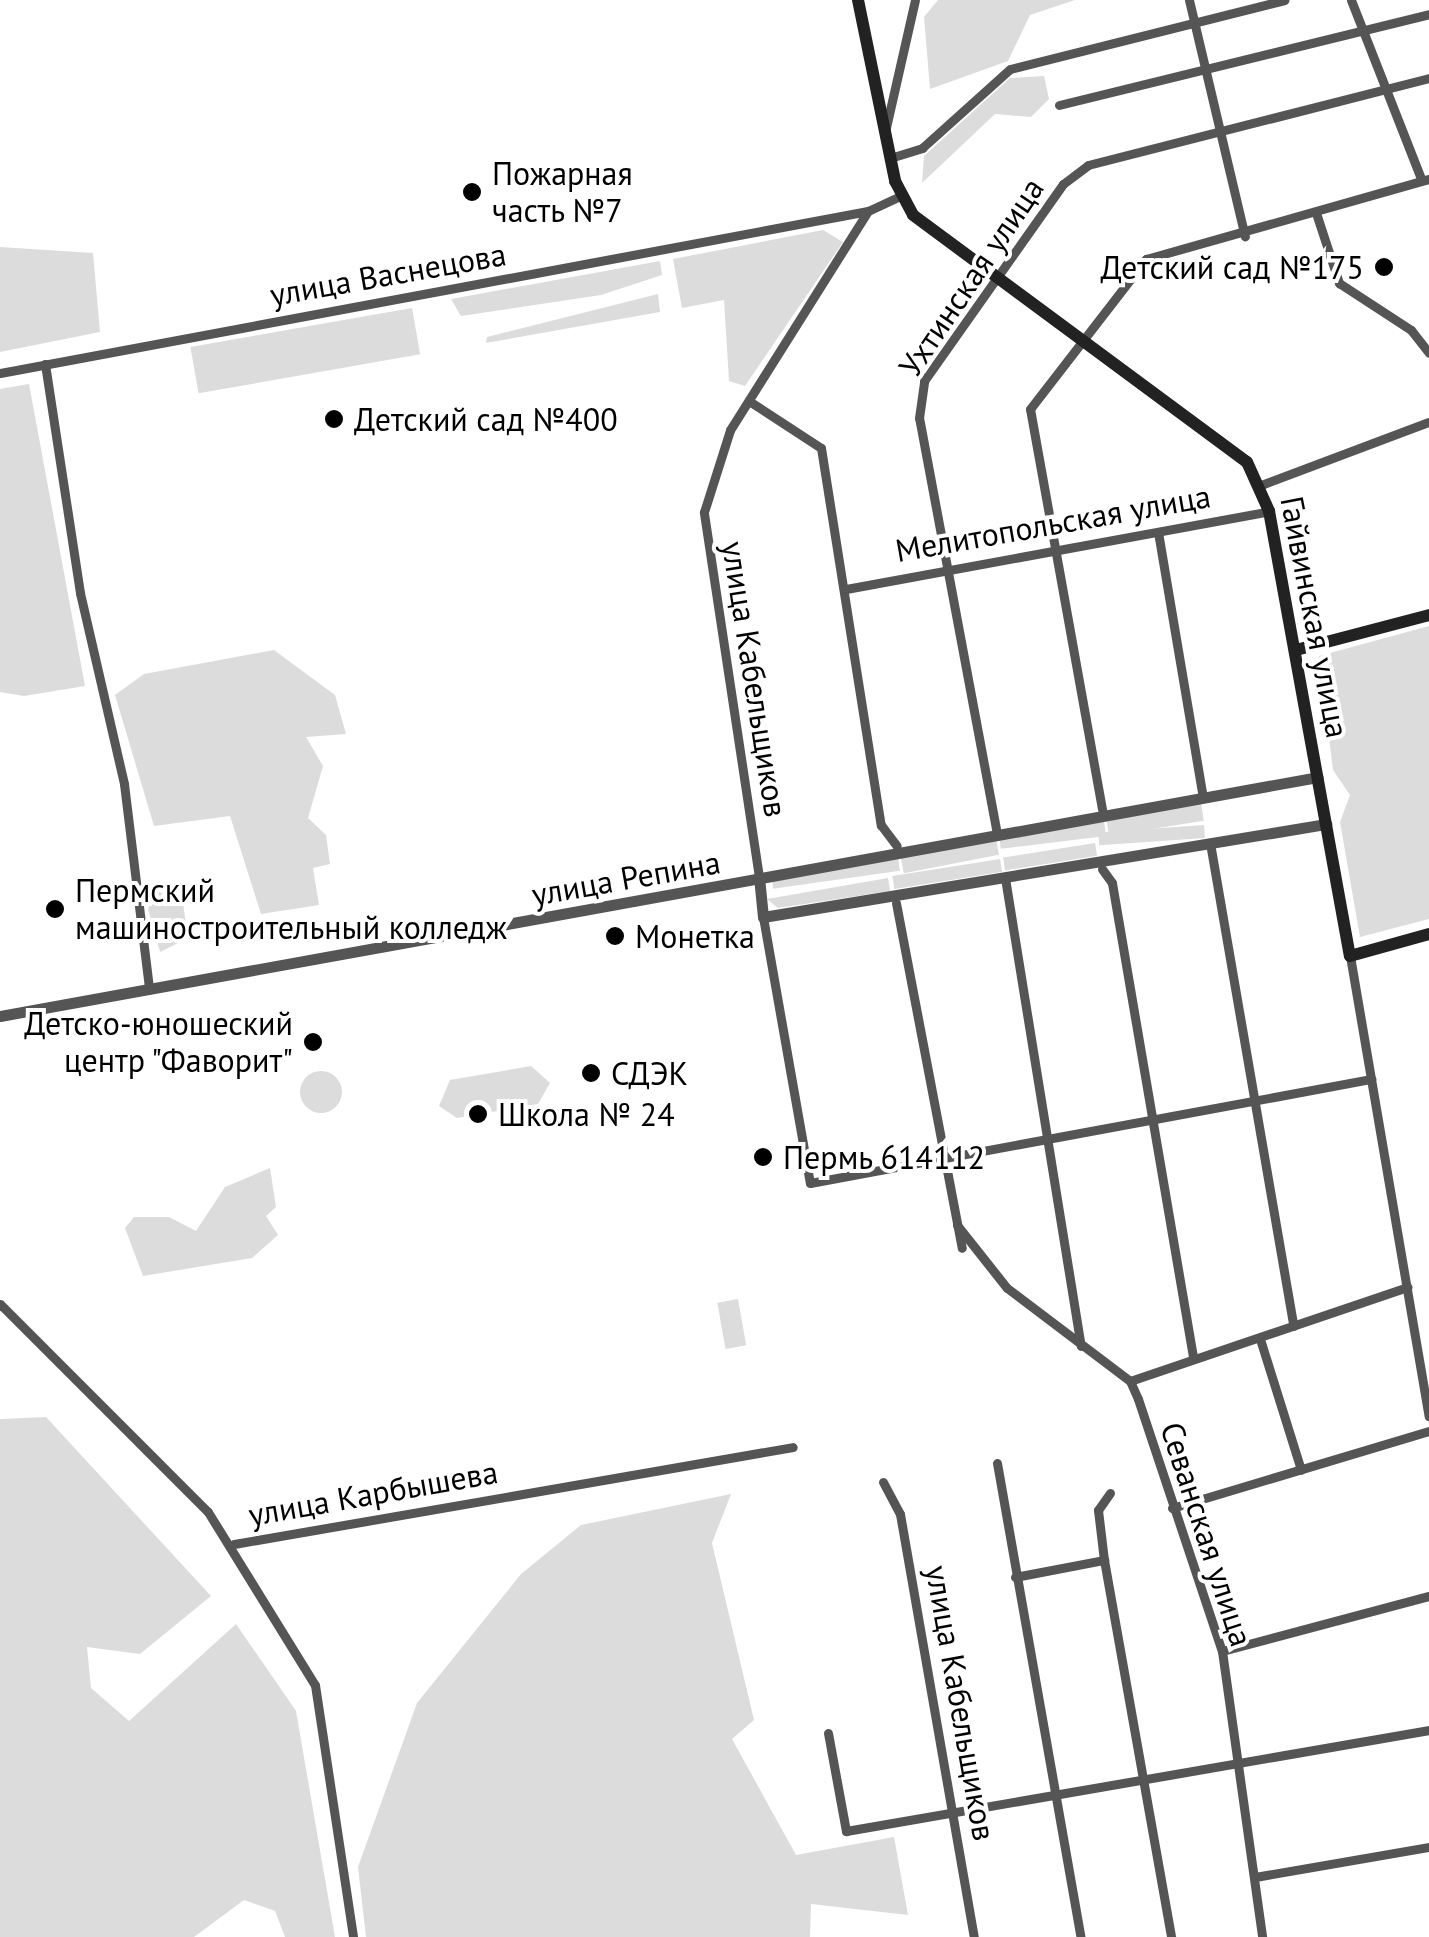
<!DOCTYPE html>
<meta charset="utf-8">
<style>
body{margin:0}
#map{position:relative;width:1429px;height:1937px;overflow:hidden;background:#fff;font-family:"PT Sans",sans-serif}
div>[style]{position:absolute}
.green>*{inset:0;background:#dcdcdc;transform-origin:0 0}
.round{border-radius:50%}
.minor>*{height:9px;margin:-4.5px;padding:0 4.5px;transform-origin:4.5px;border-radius:4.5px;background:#555}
.tertiary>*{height:11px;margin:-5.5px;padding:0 5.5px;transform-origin:5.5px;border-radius:5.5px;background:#555}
.secondary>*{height:12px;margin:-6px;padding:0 6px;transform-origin:6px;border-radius:6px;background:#222}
.dots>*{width:28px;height:28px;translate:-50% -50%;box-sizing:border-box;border:5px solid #fff;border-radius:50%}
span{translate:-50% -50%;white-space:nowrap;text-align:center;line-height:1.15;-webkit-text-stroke:8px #fff;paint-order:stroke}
.poi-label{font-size:32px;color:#000}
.left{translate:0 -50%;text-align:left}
.right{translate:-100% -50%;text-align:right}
.street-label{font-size:32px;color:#000}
</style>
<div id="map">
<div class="green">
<div style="clip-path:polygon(938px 0,1075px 0,1030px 15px,1008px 61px,930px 89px,924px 17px)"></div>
<div style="clip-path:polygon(1044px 76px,1049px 99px,1031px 117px,995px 114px,922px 183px,924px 156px,1010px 78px)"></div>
<div style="clip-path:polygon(823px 230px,843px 242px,745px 386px,729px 381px,724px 300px,682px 308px,673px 259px)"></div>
<div style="clip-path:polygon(0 247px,93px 253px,100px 332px,0 352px)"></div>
<div style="clip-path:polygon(660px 261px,662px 275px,601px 295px,461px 316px,451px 299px)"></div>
<div style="clip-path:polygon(658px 294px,660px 312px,486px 343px,487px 337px)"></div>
<div style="left:412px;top:308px;width:47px;height:225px;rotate:80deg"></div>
<div style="clip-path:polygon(29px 384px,85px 686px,24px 696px,0 692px,0 389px)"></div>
<div style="clip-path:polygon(1429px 626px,1429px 919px,1360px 937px,1340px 822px,1350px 795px,1333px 770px,1319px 656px)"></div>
<div style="clip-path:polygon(274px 650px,335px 695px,346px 734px,306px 737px,323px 766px,308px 818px,326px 835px,330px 864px,313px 868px,319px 905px,261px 914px,230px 816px,154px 826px,115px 695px,144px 674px)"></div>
<div style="left:1201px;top:803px;width:18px;height:96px;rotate:81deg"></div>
<div style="left:1104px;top:820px;width:16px;height:106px;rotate:83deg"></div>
<div style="left:1204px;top:825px;width:13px;height:106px;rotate:86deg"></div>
<div style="left:996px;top:839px;width:16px;height:97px;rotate:79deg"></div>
<div style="left:1095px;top:843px;width:13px;height:93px;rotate:81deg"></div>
<div style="left:898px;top:857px;width:14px;height:128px;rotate:82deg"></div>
<div style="left:1000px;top:859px;width:13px;height:109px;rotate:81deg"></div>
<div style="clip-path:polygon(888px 878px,890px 891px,778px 908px,767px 899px)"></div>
<div style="clip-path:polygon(155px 890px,183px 903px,188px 938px,160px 952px,148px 909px)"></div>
<div style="clip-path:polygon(531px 1066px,550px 1083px,538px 1104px,457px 1118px,439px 1106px,450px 1080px)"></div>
<div class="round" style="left:300px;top:1071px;width:42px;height:42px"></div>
<div style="clip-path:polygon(270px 1168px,276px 1207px,266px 1216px,278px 1235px,252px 1258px,143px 1276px,125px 1228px,134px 1217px,169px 1217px,196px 1231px,225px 1187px)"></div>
<div style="left:738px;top:1299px;width:47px;height:21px;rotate:80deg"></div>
<div style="clip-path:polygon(46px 1417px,211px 1596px,140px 1654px,87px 1647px,91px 1688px,129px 1721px,236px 1624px,296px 1711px,335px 1937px,285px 1937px,275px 1911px,244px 1900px,194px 1937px,0 1937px,0 1419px)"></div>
<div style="clip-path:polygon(731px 1494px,712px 1543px,754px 1720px,732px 1739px,796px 1855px,894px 1837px,908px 1915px,811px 1904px,810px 1937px,366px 1937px,358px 1867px,417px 1703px,521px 1574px,581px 1525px)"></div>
</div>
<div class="minor">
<div style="left:1189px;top:0;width:243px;rotate:76.7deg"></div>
<div style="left:1351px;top:0;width:192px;rotate:68.6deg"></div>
<div style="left:1059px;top:105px;width:381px;rotate:-13.8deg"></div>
<div style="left:885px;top:132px;width:135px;rotate:-77.2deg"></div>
<div style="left:890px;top:158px;width:34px;rotate:-17deg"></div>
<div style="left:922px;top:148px;width:118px;rotate:-41.9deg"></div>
<div style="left:1010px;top:69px;width:283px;rotate:-14.1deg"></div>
<div style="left:1317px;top:216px;width:71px;rotate:71.8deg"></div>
<div style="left:1339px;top:283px;width:86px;rotate:33.1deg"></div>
<div style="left:1411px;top:330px;width:29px;rotate:52deg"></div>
<div style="left:45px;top:364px;width:232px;rotate:81.3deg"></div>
<div style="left:80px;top:593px;width:196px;rotate:77deg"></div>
<div style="left:124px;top:784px;width:207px;rotate:83deg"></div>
<div style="left:0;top:373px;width:883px;rotate:-10.57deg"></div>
<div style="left:868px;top:211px;width:35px;rotate:-25deg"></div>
<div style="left:749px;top:401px;width:86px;rotate:33.1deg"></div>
<div style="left:821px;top:448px;width:382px;rotate:81deg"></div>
<div style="left:881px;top:825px;width:26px;rotate:53deg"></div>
<div style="left:1261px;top:485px;width:179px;rotate:-20.6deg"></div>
<div style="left:1158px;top:532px;width:269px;rotate:80.4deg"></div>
<div style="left:846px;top:589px;width:430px;rotate:-10.4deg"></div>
<div style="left:1102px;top:809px;width:406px;rotate:-100.2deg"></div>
<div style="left:1030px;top:409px;width:190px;rotate:-52.3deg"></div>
<div style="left:1146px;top:259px;width:294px;rotate:-15.8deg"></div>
<div style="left:997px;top:834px;width:423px;rotate:-100.6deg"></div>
<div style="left:919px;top:418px;width:37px;rotate:-82deg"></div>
<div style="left:924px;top:381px;width:241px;rotate:-54.8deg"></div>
<div style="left:1063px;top:184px;width:31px;rotate:-37deg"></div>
<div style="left:1088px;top:165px;width:352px;rotate:-14.3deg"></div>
<div style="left:1210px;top:843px;width:490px;rotate:80.2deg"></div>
<div style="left:1102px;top:869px;width:17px;rotate:54deg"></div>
<div style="left:1112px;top:883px;width:483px;rotate:80.3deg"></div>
<div style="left:759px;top:877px;width:369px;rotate:-98.6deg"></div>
<div style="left:704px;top:512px;width:86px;rotate:-72.4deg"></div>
<div style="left:730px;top:430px;width:259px;rotate:-57.8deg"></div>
<div style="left:1005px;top:878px;width:474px;rotate:80.8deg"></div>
<div style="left:896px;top:903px;width:351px;rotate:79.2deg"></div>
<div style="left:763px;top:917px;width:270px;rotate:80deg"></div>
<div style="left:810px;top:1183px;width:571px;rotate:-10.5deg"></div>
<div style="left:1350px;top:956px;width:467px;rotate:80.3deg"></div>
<div style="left:957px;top:1225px;width:80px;rotate:51.6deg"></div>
<div style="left:1007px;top:1288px;width:154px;rotate:37.1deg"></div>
<div style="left:1130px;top:1381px;width:20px;rotate:66deg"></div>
<div style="left:1138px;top:1399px;width:266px;rotate:71.6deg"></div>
<div style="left:1222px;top:1651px;width:289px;rotate:82deg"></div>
<div style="left:0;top:1304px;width:294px;rotate:45deg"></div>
<div style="left:208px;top:1512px;width:203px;rotate:58.3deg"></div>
<div style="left:315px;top:1685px;width:255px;rotate:81.4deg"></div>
<div style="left:1260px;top:1339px;width:137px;rotate:72.6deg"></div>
<div style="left:1130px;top:1381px;width:293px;rotate:-18.7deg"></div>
<div style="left:997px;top:1463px;width:481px;rotate:80deg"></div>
<div style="left:883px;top:1482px;width:36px;rotate:62deg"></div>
<div style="left:900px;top:1514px;width:429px;rotate:80.1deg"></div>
<div style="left:1110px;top:1493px;width:21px;rotate:125deg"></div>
<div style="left:1098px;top:1510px;width:50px;rotate:83.2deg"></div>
<div style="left:1104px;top:1560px;width:383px;rotate:79.9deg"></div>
<div style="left:1172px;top:1508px;width:268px;rotate:-16.7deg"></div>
<div style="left:234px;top:1544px;width:567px;rotate:-9.84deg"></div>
<div style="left:1015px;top:1577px;width:91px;rotate:-10.8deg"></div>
<div style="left:1222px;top:1651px;width:214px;rotate:-14.9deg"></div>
<div style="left:828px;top:1733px;width:100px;rotate:79.6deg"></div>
<div style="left:846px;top:1831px;width:592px;rotate:-9.83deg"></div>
<div style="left:1255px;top:1877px;width:177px;rotate:-9.8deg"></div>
</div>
<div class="tertiary">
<div style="left:759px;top:877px;width:40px;rotate:84.3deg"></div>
<div style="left:763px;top:917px;width:571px;rotate:-9.38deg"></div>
<div style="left:0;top:1016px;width:1339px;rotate:-10.28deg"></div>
</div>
<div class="secondary">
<div style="left:858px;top:0;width:185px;rotate:78.4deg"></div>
<div style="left:895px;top:181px;width:38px;rotate:62deg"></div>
<div style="left:913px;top:215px;width:415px;rotate:36.5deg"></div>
<div style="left:1247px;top:462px;width:54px;rotate:65.8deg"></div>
<div style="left:1269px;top:511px;width:452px;rotate:79.7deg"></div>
<div style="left:1350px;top:956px;width:82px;rotate:-15.6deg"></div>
<div style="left:1296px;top:650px;width:138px;rotate:-14.7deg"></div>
</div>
<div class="dots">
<div style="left:472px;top:192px;background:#000"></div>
<div style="left:1384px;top:267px;background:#000"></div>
<div style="left:334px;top:419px;background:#000"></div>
<div style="left:55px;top:909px;background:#000"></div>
<div style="left:615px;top:936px;background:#000"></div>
<div style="left:313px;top:1042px;background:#000"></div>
<div style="left:591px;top:1073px;background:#000"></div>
<div style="left:478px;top:1114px;background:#000"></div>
<div style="left:763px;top:1157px;background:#000"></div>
</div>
<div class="poi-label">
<span class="left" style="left:492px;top:192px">Пожарная<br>часть №7</span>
<span class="right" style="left:1364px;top:267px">Детский сад №175</span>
<span class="left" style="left:354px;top:419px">Детский сад №400</span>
<span class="left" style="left:75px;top:909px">Пермский<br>машиностроительный колледж</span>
<span class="left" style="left:635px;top:936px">Монетка</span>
<span class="right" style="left:293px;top:1042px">Детско-юношеский<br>центр "Фаворит"</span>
<span class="left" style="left:611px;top:1073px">СДЭК</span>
<span class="left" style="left:498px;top:1114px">Школа № 24</span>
<span class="left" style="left:783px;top:1157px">Пермь 614112</span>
</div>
<div class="street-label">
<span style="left:388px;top:274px;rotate:-10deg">улица Васнецова</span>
<span style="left:971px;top:277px;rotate:-56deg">Ухтинская улица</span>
<span style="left:1053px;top:523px;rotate:-10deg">Мелитопольская улица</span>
<span style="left:1315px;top:617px;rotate:79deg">Гайвинская улица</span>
<span style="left:755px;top:679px;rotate:81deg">улица Кабельщиков</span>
<span style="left:626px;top:878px;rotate:-10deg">улица Репина</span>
<span style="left:373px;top:1493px;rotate:-10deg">улица Карбышева</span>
<span style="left:1207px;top:1534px;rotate:72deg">Севанская улица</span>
<span style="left:961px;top:1703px;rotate:80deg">улица Кабельщиков</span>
</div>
</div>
